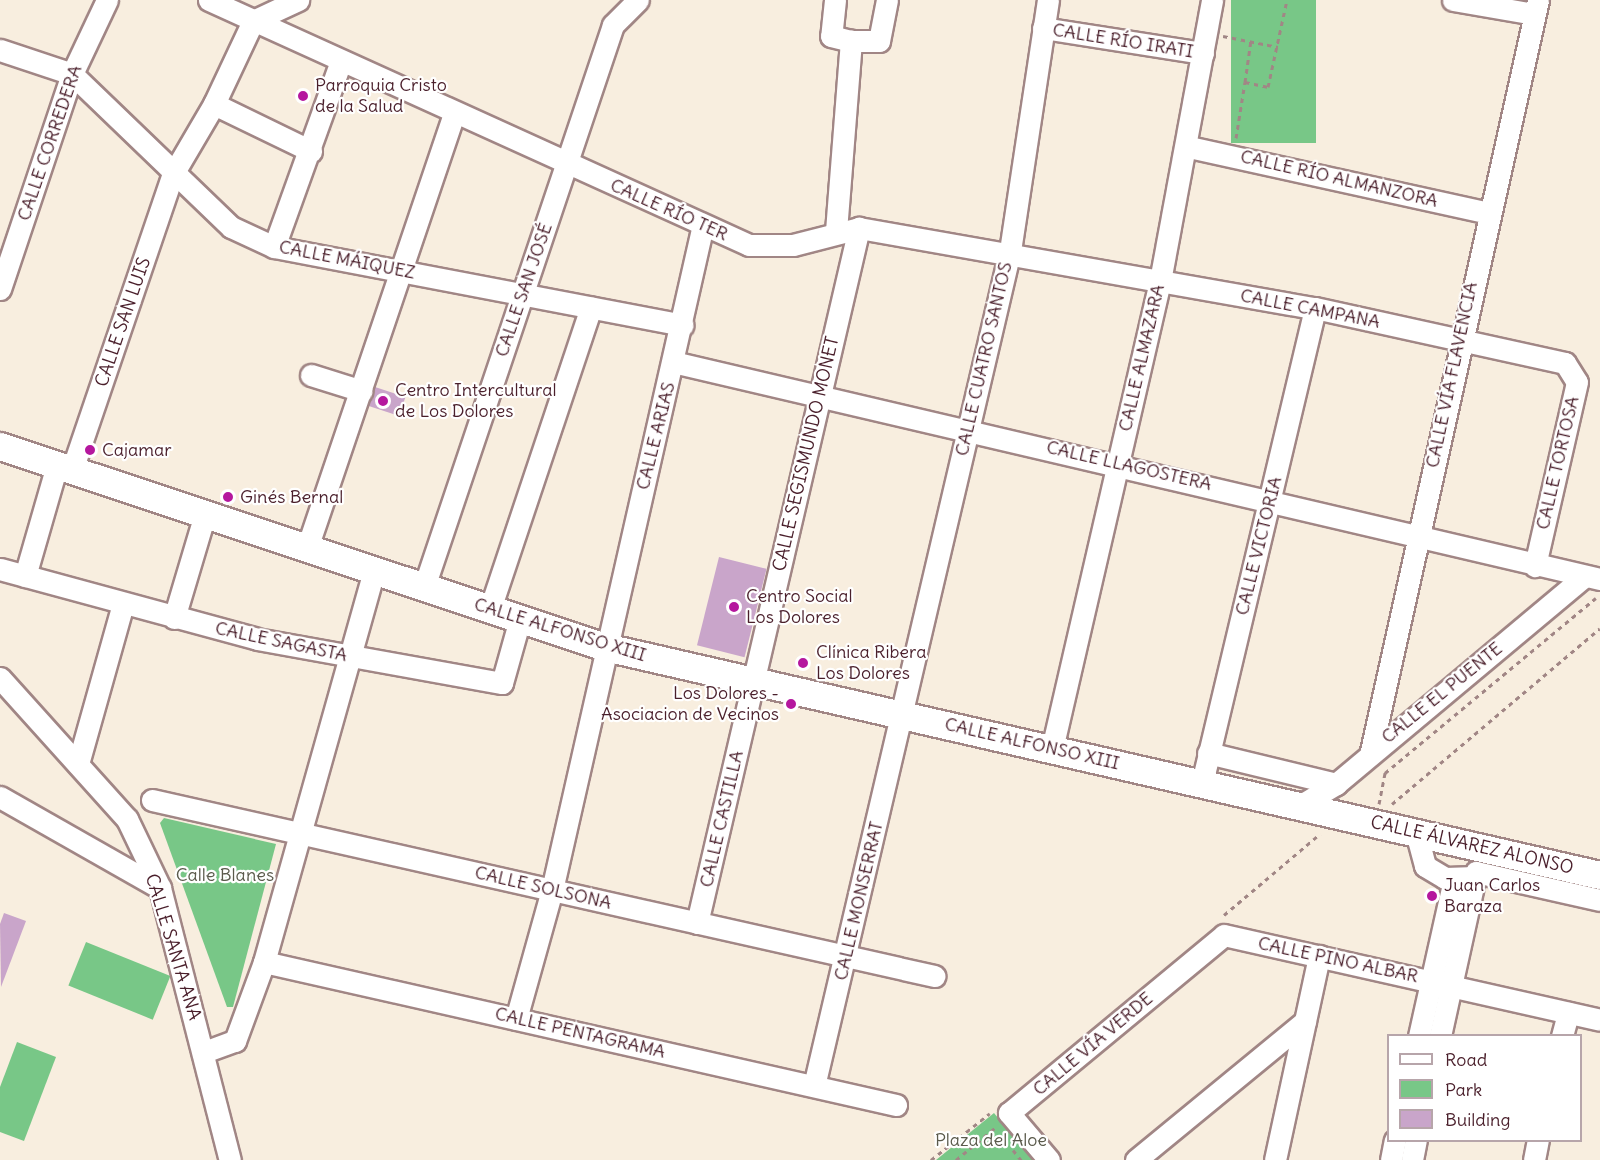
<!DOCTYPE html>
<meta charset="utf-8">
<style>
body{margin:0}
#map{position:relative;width:1600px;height:1160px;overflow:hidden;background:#f8eedf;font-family:Delius,sans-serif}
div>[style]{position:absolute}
.green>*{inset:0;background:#78c787;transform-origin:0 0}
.building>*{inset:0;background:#c9a5ca;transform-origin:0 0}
.path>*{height:3px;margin-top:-1.5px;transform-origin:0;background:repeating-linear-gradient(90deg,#a18685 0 4.5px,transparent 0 9px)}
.roads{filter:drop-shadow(2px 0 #a18685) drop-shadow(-2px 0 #a18685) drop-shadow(0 2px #a18685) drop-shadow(0 -2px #a18685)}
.minor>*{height:21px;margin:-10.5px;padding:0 10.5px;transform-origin:10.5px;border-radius:10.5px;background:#fff}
.major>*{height:27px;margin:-13.5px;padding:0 13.5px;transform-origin:13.5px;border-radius:13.5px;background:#fff}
.dots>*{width:16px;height:16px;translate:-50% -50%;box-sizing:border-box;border:3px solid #fff;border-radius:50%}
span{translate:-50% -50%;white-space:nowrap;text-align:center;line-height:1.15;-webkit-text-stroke:4.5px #fff;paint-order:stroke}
.street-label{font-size:18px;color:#4a1f2b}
.poi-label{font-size:18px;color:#4a1f2b}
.left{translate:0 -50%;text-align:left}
.right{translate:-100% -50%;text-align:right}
.park-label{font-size:18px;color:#5a5a4b}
.legend{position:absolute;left:1387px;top:1034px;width:195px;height:108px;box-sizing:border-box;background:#fff;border:2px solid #b7a5aa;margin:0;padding:8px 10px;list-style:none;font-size:18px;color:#4a1f2b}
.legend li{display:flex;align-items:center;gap:12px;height:30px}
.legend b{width:30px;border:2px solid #b7a5aa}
</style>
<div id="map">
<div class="green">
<div style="left:1231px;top:0;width:85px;height:143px"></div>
<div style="clip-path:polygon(164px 818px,276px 844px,233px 1007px,227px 1007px,160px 823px)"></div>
<div style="left:86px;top:942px;width:91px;height:47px;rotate:22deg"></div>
<div style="clip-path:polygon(17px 1042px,56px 1057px,24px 1141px,0 1132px,0 1087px)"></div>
<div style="clip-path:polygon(994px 1113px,1033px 1160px,936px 1160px)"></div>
</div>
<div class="building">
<div style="left:375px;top:387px;width:32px;height:20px;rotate:18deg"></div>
<div style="left:719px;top:557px;width:49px;height:91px;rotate:14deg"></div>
<div style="clip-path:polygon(4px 913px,26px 921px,1px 987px,0 924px)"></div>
</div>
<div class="path">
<div style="left:1223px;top:36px;width:56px;rotate:11.3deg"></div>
<div style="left:1245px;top:82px;width:42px;rotate:-81.9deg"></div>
<div style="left:1236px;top:138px;width:57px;rotate:-80.9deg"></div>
<div style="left:1245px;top:82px;width:24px;rotate:12deg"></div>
<div style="left:1268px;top:87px;width:89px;rotate:-77.7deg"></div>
<div style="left:1379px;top:804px;width:32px;rotate:-79deg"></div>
<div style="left:1385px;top:773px;width:274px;rotate:-39.7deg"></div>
<div style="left:1392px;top:804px;width:272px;rotate:-40.2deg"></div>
<div style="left:1224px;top:915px;width:126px;rotate:-40.2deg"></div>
<div style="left:1013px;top:1150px;width:13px;rotate:51deg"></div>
<div style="left:931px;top:1160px;width:75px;rotate:-38.5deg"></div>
<div style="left:956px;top:1160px;width:52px;rotate:-39.5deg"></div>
</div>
<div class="roads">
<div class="minor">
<div style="left:209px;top:0;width:593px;rotate:24.4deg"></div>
<div style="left:749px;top:245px;width:44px"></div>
<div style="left:793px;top:245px;width:68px;rotate:-14.4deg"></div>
<div style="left:859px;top:228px;width:463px;rotate:10deg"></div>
<div style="left:1315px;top:308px;width:256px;rotate:12.4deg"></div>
<div style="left:1565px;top:363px;width:22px;rotate:58deg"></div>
<div style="left:1577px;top:382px;width:189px;rotate:102.9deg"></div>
<div style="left:835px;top:0;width:36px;rotate:96deg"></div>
<div style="left:831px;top:36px;width:21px;rotate:14deg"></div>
<div style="left:1453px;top:0;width:82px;rotate:9.8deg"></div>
<div style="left:1043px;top:28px;width:162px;rotate:8.9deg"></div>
<div style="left:0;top:50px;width:76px;rotate:18.4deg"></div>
<div style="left:72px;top:74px;width:221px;rotate:43.9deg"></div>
<div style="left:231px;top:227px;width:47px;rotate:24.9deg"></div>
<div style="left:274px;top:247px;width:416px;rotate:10.8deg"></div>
<div style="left:214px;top:104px;width:108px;rotate:25.9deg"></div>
<div style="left:1189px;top:147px;width:306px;rotate:12.4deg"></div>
<div style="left:836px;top:231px;width:191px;rotate:-85.5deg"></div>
<div style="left:851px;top:41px;width:28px"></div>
<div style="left:879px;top:41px;width:42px;rotate:-79deg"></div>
<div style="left:274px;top:247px;width:198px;rotate:-70.2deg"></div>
<div style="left:0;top:289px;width:227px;rotate:-71.5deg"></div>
<div style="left:72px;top:74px;width:82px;rotate:-64.7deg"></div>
<div style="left:673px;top:362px;width:952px;rotate:13.18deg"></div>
<div style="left:311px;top:375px;width:53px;rotate:17.4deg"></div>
<div style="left:72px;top:470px;width:313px;rotate:-71.2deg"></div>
<div style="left:173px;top:174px;width:81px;rotate:-59.6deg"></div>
<div style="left:214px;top:104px;width:92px;rotate:-64.8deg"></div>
<div style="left:253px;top:21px;width:50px;rotate:-25deg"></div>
<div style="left:307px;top:548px;width:458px;rotate:-71.3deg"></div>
<div style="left:0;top:569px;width:266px;rotate:15.2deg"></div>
<div style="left:257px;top:639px;width:249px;rotate:10.2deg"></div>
<div style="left:502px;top:683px;width:66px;rotate:-74.3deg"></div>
<div style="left:25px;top:576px;width:116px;rotate:-73.9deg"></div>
<div style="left:424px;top:587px;width:593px;rotate:-71.41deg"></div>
<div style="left:613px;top:25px;width:35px;rotate:-45deg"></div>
<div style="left:490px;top:609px;width:318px;rotate:-71.5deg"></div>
<div style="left:174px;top:618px;width:109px;rotate:-73.4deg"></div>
<div style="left:0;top:678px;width:190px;rotate:48deg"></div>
<div style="left:127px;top:819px;width:76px;rotate:64.4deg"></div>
<div style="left:160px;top:888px;width:281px;rotate:75.6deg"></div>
<div style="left:1052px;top:749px;width:480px;rotate:-77deg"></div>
<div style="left:1160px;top:281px;width:286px;rotate:-79.5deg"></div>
<div style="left:1371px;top:751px;width:769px;rotate:-77.46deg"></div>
<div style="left:1208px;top:753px;width:132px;rotate:13.6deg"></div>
<div style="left:78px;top:764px;width:166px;rotate:-74.3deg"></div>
<div style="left:1202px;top:783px;width:488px;rotate:-76.6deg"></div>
<div style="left:0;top:797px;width:184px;rotate:29.6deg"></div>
<div style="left:152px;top:800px;width:802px;rotate:12.68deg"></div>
<div style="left:1301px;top:805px;width:41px;rotate:-31deg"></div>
<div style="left:1336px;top:784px;width:321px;rotate:-39.9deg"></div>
<div style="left:1416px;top:832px;width:35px;rotate:75deg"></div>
<div style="left:1425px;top:866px;width:23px;rotate:31deg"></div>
<div style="left:1445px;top:878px;width:23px;rotate:-2deg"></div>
<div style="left:697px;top:923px;width:714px;rotate:-76.88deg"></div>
<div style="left:264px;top:962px;width:648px;rotate:12.75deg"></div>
<div style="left:516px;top:1019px;width:134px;rotate:-74.4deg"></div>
<div style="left:552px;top:890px;width:682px;rotate:-77.21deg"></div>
<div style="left:1419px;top:1036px;width:161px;rotate:-77.4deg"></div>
<div style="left:1440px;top:1036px;width:168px;rotate:-77.6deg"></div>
<div style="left:1476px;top:872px;width:127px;rotate:12.7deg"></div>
<div style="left:1562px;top:1036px;width:24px;rotate:-75deg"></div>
<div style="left:204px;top:1052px;width:33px;rotate:-20deg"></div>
<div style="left:235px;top:1041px;width:84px;rotate:-69.8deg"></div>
<div style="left:264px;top:962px;width:407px;rotate:-74.3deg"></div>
<div style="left:814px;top:1086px;width:858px;rotate:-76.79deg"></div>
<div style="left:1010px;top:251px;width:254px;rotate:-81.4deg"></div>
<div style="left:1049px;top:1160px;width:62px;rotate:-130.4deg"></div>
<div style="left:1009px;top:1113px;width:279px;rotate:-39.6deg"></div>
<div style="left:1224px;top:935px;width:385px;rotate:12.7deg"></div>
<div style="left:1136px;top:1160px;width:219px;rotate:-39.4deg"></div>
<div style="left:1275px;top:1160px;width:209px;rotate:-77.8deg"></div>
<div style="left:1391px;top:1160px;width:20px;rotate:-79deg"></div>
<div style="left:1412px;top:1160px;width:20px;rotate:-79deg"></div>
<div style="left:1534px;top:1160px;width:20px;rotate:-79deg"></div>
</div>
<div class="major">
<div style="left:0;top:446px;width:638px;rotate:18.38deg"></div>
<div style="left:605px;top:647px;width:1021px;rotate:12.91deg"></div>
</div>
</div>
<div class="dots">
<div style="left:303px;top:96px;background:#b5179e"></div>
<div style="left:383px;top:401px;background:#b5179e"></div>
<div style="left:90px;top:450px;background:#b5179e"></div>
<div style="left:228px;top:497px;background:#b5179e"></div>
<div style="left:734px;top:607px;background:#b5179e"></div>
<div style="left:803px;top:663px;background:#b5179e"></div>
<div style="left:791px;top:704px;background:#b5179e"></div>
<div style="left:1432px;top:896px;background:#b5179e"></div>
</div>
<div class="street-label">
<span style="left:1123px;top:41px;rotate:9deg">CALLE RÍO IRATI</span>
<span style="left:50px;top:143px;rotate:-71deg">CALLE CORREDERA</span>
<span style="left:1339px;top:179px;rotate:13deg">CALLE RÍO ALMANZORA</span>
<span style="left:669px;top:210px;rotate:24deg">CALLE RÍO TER</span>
<span style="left:347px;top:260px;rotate:11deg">CALLE MÁIQUEZ</span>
<span style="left:524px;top:290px;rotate:-71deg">CALLE SAN JOSÉ</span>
<span style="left:1310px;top:309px;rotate:11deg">CALLE CAMPANA</span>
<span style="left:123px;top:322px;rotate:-71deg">CALLE SAN LUIS</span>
<span style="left:1142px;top:358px;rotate:-77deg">CALLE ALMAZARA</span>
<span style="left:984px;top:359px;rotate:-77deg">CALLE CUATRO SANTOS</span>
<span style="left:1452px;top:375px;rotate:-78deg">CALLE VÍA FLAVENCIA</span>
<span style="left:656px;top:436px;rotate:-76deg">CALLE ARIAS</span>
<span style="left:806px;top:454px;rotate:-77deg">CALLE SEGISMUNDO MONET</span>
<span style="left:1558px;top:463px;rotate:-77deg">CALLE TORTOSA</span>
<span style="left:1129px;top:466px;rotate:13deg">CALLE LLAGOSTERA</span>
<span style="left:1259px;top:546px;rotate:-76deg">CALLE VICTORIA</span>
<span style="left:560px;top:630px;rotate:17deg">CALLE ALFONSO XIII</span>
<span style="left:281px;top:642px;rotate:12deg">CALLE SAGASTA</span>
<span style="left:1442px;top:693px;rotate:-39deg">CALLE EL PUENTE</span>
<span style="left:1032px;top:744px;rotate:13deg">CALLE ALFONSO XIII</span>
<span style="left:722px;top:819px;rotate:-77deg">CALLE CASTILLA</span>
<span style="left:1472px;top:845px;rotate:13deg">CALLE ÁLVAREZ ALONSO</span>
<span style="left:543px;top:888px;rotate:13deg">CALLE SOLSONA</span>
<span style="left:859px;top:901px;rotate:-77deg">CALLE MONSERRAT</span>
<span style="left:173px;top:947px;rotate:73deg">CALLE SANTA ANA</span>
<span style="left:1338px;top:960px;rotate:12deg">CALLE PINO ALBAR</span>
<span style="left:580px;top:1033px;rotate:13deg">CALLE PENTAGRAMA</span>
<span style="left:1093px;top:1044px;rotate:-40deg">CALLE VÍA VERDE</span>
</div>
<div class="poi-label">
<span class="left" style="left:315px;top:96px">Parroquia Cristo<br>de la Salud</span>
<span class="left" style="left:395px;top:401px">Centro Intercultural<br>de Los Dolores</span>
<span class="left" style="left:102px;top:450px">Cajamar</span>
<span class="left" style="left:240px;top:497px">Ginés Bernal</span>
<span class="left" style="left:746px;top:607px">Centro Social<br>Los Dolores</span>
<span class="left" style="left:816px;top:663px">Clínica Ribera<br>Los Dolores</span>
<span class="right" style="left:779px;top:704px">Los Dolores -<br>Asociacion de Vecinos</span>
<span class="left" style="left:1444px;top:896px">Juan Carlos<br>Baraza</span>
</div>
<div class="park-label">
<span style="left:225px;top:875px">Calle Blanes</span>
<span style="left:991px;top:1140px">Plaza del Aloe</span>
</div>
<ul class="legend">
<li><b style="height:8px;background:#fff"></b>Road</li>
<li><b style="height:16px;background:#78c787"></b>Park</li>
<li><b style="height:16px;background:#c9a5ca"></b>Building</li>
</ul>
</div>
